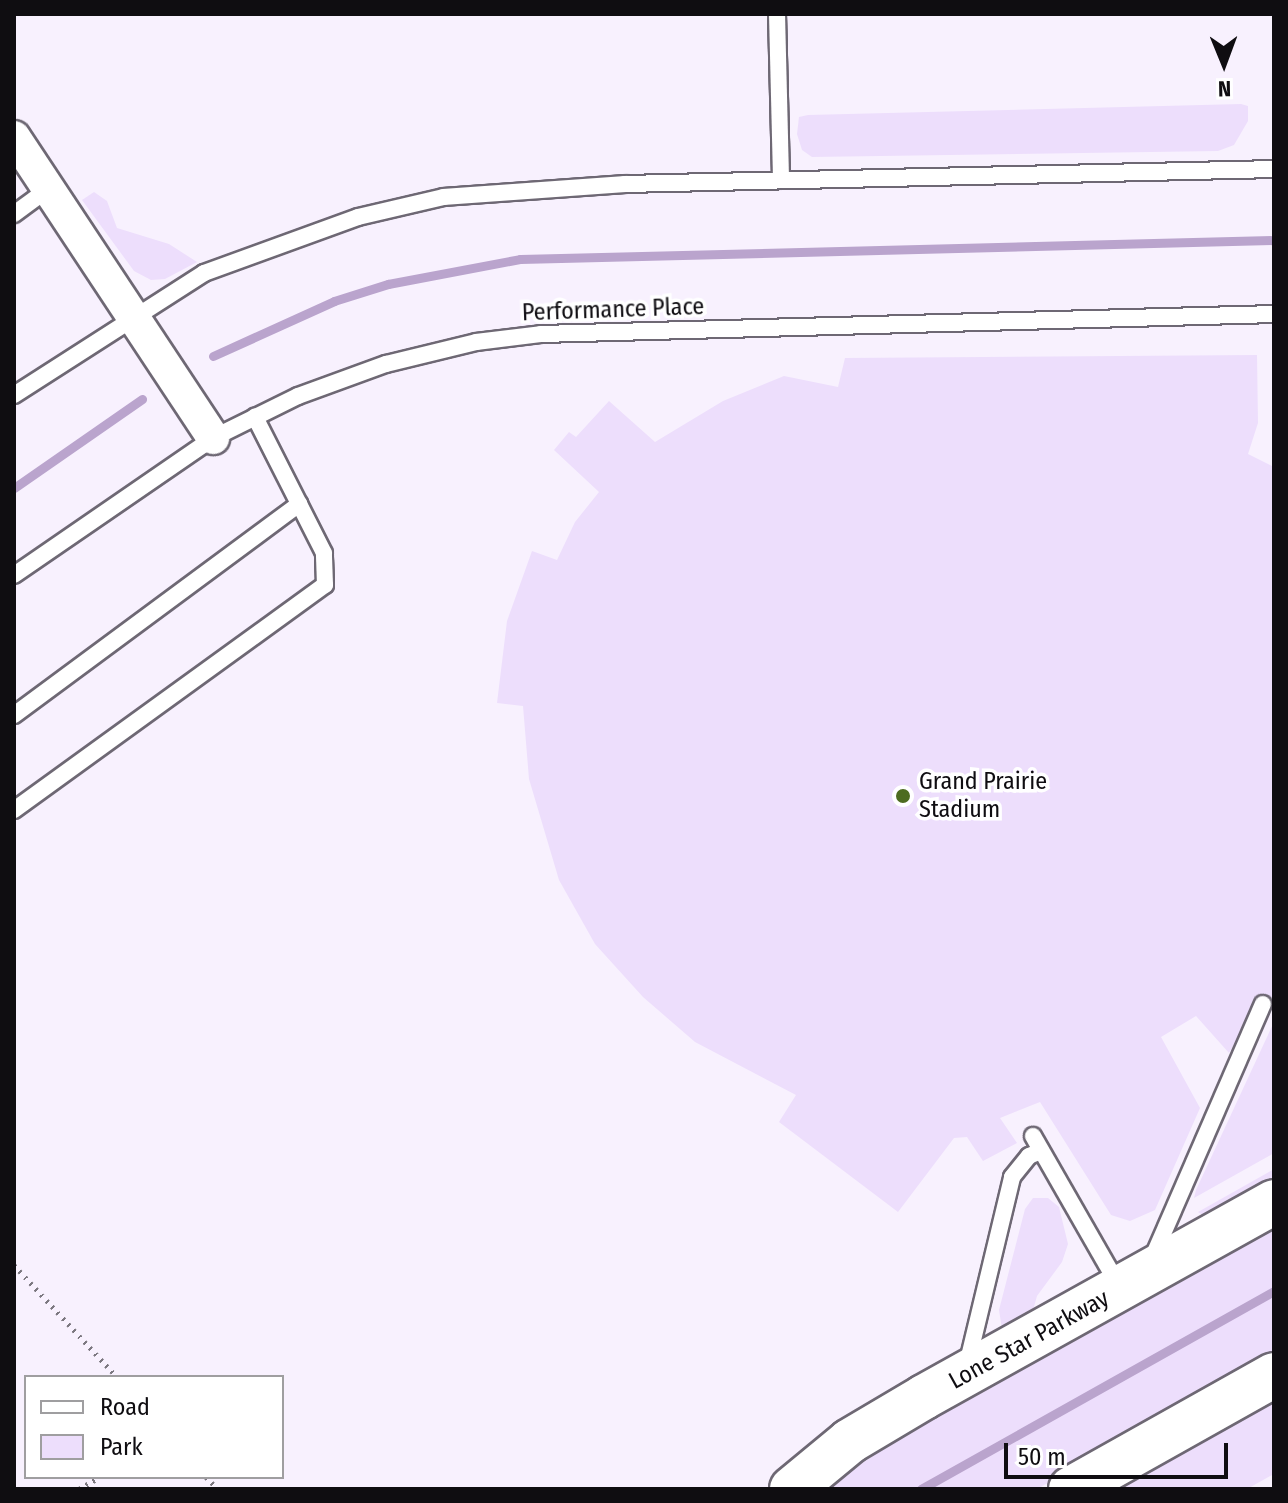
<!DOCTYPE html>
<style>
body{margin:0}
#map{position:relative;width:1288px;height:1503px;overflow:hidden;background:#f8f1fe;font-family:"Fira Sans Condensed",sans-serif}
div>[style]{position:absolute}
.green>*{inset:0;background:#eddefc}
.stream>*{height:9px;margin:-4.5px;padding:0 4.5px;transform-origin:4.5px;border-radius:4.5px;background:#baa4cd}
.path>*{height:5px;margin-top:-2.5px;transform-origin:0;background:repeating-linear-gradient(90deg,#7c7880 0 2px,transparent 0 8px)}
.roads{filter:drop-shadow(2px 0 #6e6874) drop-shadow(-2px 0 #6e6874) drop-shadow(0 2px #6e6874) drop-shadow(0 -2px #6e6874)}
.lane>*{height:16px;margin:-8px;padding:0 8px;transform-origin:8px;border-radius:8px;background:#fff}
.street>*{height:32px;margin:-16px;padding:0 16px;transform-origin:16px;border-radius:16px;background:#fff}
.secondary>*{height:44px;margin:-22px;padding:0 22px;transform-origin:22px;border-radius:22px;background:#fff}
.dots>*{width:22px;height:22px;translate:-50% -50%;box-sizing:border-box;border:4px solid #fff;border-radius:50%}
span{translate:-50% -50%;white-space:nowrap;text-align:center;line-height:1.15;-webkit-text-stroke:7px #fff;paint-order:stroke}
.street-label{font-size:24px;color:#0f0d11}
.poi-label{font-size:24px;color:#0f0d11}
.left{translate:0 -50%;text-align:left}
.frame{position:absolute;inset:0;border:16px solid #0f0d11;pointer-events:none}
.legend{position:absolute;left:24px;top:1375px;width:260px;height:104px;box-sizing:border-box;background:#fff;border:2px solid #9f9ea0;margin:0;padding:10px 14px;list-style:none;font-size:24px;color:#0f0d11}
.legend li{display:flex;align-items:center;gap:16px;height:40px}
.legend b{width:40px;border:2px solid #9f9ea0}
.north{position:absolute;left:1184px;top:24px;width:80px;height:80px;-webkit-text-stroke:6px #fff;paint-order:stroke;rotate:179deg;font-size:22px;font-weight:700;line-height:32px;text-align:center;color:#0f0d11}
.north::after{content:'';display:block;margin:auto;width:28px;height:36px;background:#0f0d11;clip-path:polygon(50% 0,100% 100%,50% 72%,0 100%)}
.scale{position:absolute;left:1004px;top:1443px;width:224px;height:36px;box-sizing:border-box;border:4px solid #0f0d11;border-top:0;padding-left:10px;font-size:24px;line-height:28px;white-space:nowrap;color:#0f0d11;-webkit-text-stroke:6px #fff;paint-order:stroke}
</style>
<div id="map">
<div class="green">
<div style="clip-path:polygon(1241px 104px,1248px 106px,1248px 121px,1234px 145px,1218px 151px,812px 157px,802px 150px,797px 134px,799px 117px,808px 115px)"></div>
<div style="clip-path:polygon(94px 192px,107px 201px,117px 228px,169px 244px,197px 262px,165px 279px,151px 280px,134px 271px,82px 200px)"></div>
<div style="clip-path:polygon(1257px 355px,1258px 423px,1248px 454px,1274px 467px,1274px 1008px,1257px 1002px,1229px 1053px,1196px 1016px,1161px 1037px,1200px 1108px,1155px 1210px,1130px 1221px,1111px 1215px,1040px 1102px,1000px 1118px,1017px 1143px,983px 1161px,967px 1137px,954px 1138px,898px 1212px,779px 1122px,796px 1095px,695px 1042px,643px 997px,595px 944px,559px 880px,529px 779px,523px 706px,497px 703px,507px 621px,532px 551px,557px 560px,575px 522px,599px 492px,554px 450px,569px 432px,576px 437px,609px 401px,655px 442px,723px 401px,784px 376px,838px 387px,845px 358px)"></div>
<div style="clip-path:polygon(1274px 1022px,1274px 1153px,1194px 1198px,1196px 1190px)"></div>
<div style="clip-path:polygon(1274px 1169px,1274px 1187px,1207px 1218px,1198px 1212px)"></div>
<div style="clip-path:polygon(1033px 1198px,1048px 1198px,1059px 1207px,1068px 1244px,1062px 1262px,1037px 1296px,1030px 1321px,1002px 1329px,999px 1310px,1025px 1209px)"></div>
<div style="clip-path:polygon(1274px 1226px,1274px 1357px,1037px 1489px,824px 1489px,893px 1442px)"></div>
<div style="clip-path:polygon(1274px 1396px,1274px 1474px,1247px 1489px,1105px 1489px)"></div>
</div>
<div class="stream">
<div style="left:213px;top:356px;width:133px;rotate:-24.4deg"></div>
<div style="left:334px;top:301px;width:57px;rotate:-17.5deg"></div>
<div style="left:388px;top:284px;width:134px;rotate:-10.7deg"></div>
<div style="left:520px;top:259px;width:754px;rotate:-1.44deg"></div>
<div style="left:14px;top:488px;width:156px;rotate:-34.8deg"></div>
<div style="left:921px;top:1489px;width:405px;rotate:-29.3deg"></div>
</div>
<div class="path">
<div style="left:14px;top:1265px;width:152px;rotate:47.4deg"></div>
<div style="left:206px;top:1477px;width:17px;rotate:45deg"></div>
<div style="left:79px;top:1489px;width:24px;rotate:-30deg"></div>
</div>
<div class="roads">
<div class="lane">
<div style="left:777px;top:14px;width:166px;rotate:88.6deg"></div>
<div style="left:14px;top:214px;width:42px;rotate:-36.3deg"></div>
<div style="left:14px;top:395px;width:226px;rotate:-32.7deg"></div>
<div style="left:204px;top:273px;width:164px;rotate:-20deg"></div>
<div style="left:358px;top:217px;width:88px;rotate:-13.1deg"></div>
<div style="left:444px;top:197px;width:181px;rotate:-4.1deg"></div>
<div style="left:625px;top:184px;width:649px;rotate:-1.32deg"></div>
<div style="left:14px;top:575px;width:242px;rotate:-34.5deg"></div>
<div style="left:213px;top:438px;width:95px;rotate:-26.3deg"></div>
<div style="left:298px;top:396px;width:94px;rotate:-20deg"></div>
<div style="left:386px;top:364px;width:93px;rotate:-13.7deg"></div>
<div style="left:476px;top:342px;width:65px;rotate:-7deg"></div>
<div style="left:541px;top:334px;width:733px;rotate:-1.56deg"></div>
<div style="left:14px;top:715px;width:355px;rotate:-36.5deg"></div>
<div style="left:14px;top:810px;width:384px;rotate:-35.9deg"></div>
<div style="left:325px;top:585px;width:32px;rotate:-92deg"></div>
<div style="left:324px;top:553px;width:153px;rotate:-116.9deg"></div>
<div style="left:1033px;top:1136px;width:175px;rotate:60.2deg"></div>
<div style="left:1152px;top:1259px;width:278px;rotate:-66.5deg"></div>
<div style="left:967px;top:1365px;width:193px;rotate:-76.5deg"></div>
<div style="left:1012px;top:1177px;width:27px;rotate:-51deg"></div>
<div style="left:1029px;top:1156px;width:13px;rotate:-23deg"></div>
</div>
<div class="street">
<div style="left:14px;top:137px;width:361px;rotate:56.5deg"></div>
</div>
<div class="secondary">
<div style="left:792px;top:1489px;width:75px;rotate:-39.6deg"></div>
<div style="left:850px;top:1441px;width:86px;rotate:-30.7deg"></div>
<div style="left:924px;top:1397px;width:401px;rotate:-29.1deg"></div>
<div style="left:1071px;top:1489px;width:233px;rotate:-29.3deg"></div>
</div>
</div>
<div class="dots">
<div style="left:903px;top:796px;background:#4d6b20"></div>
</div>
<div class="street-label">
<span style="left:613px;top:310px;rotate:-2deg">Performance Place</span>
<span style="left:1029px;top:1340px;rotate:-29deg">Lone Star Parkway</span>
</div>
<div class="poi-label">
<span class="left" style="left:919px;top:796px">Grand Prairie<br>Stadium</span>
</div>
<div class="frame"></div>
<ul class="legend">
<li><b style="height:10px;background:#fff"></b>Road</li>
<li><b style="height:22px;background:#eddefc"></b>Park</li>
</ul>
<div class="north">N</div>
<div class="scale">50 m</div>
</div>
